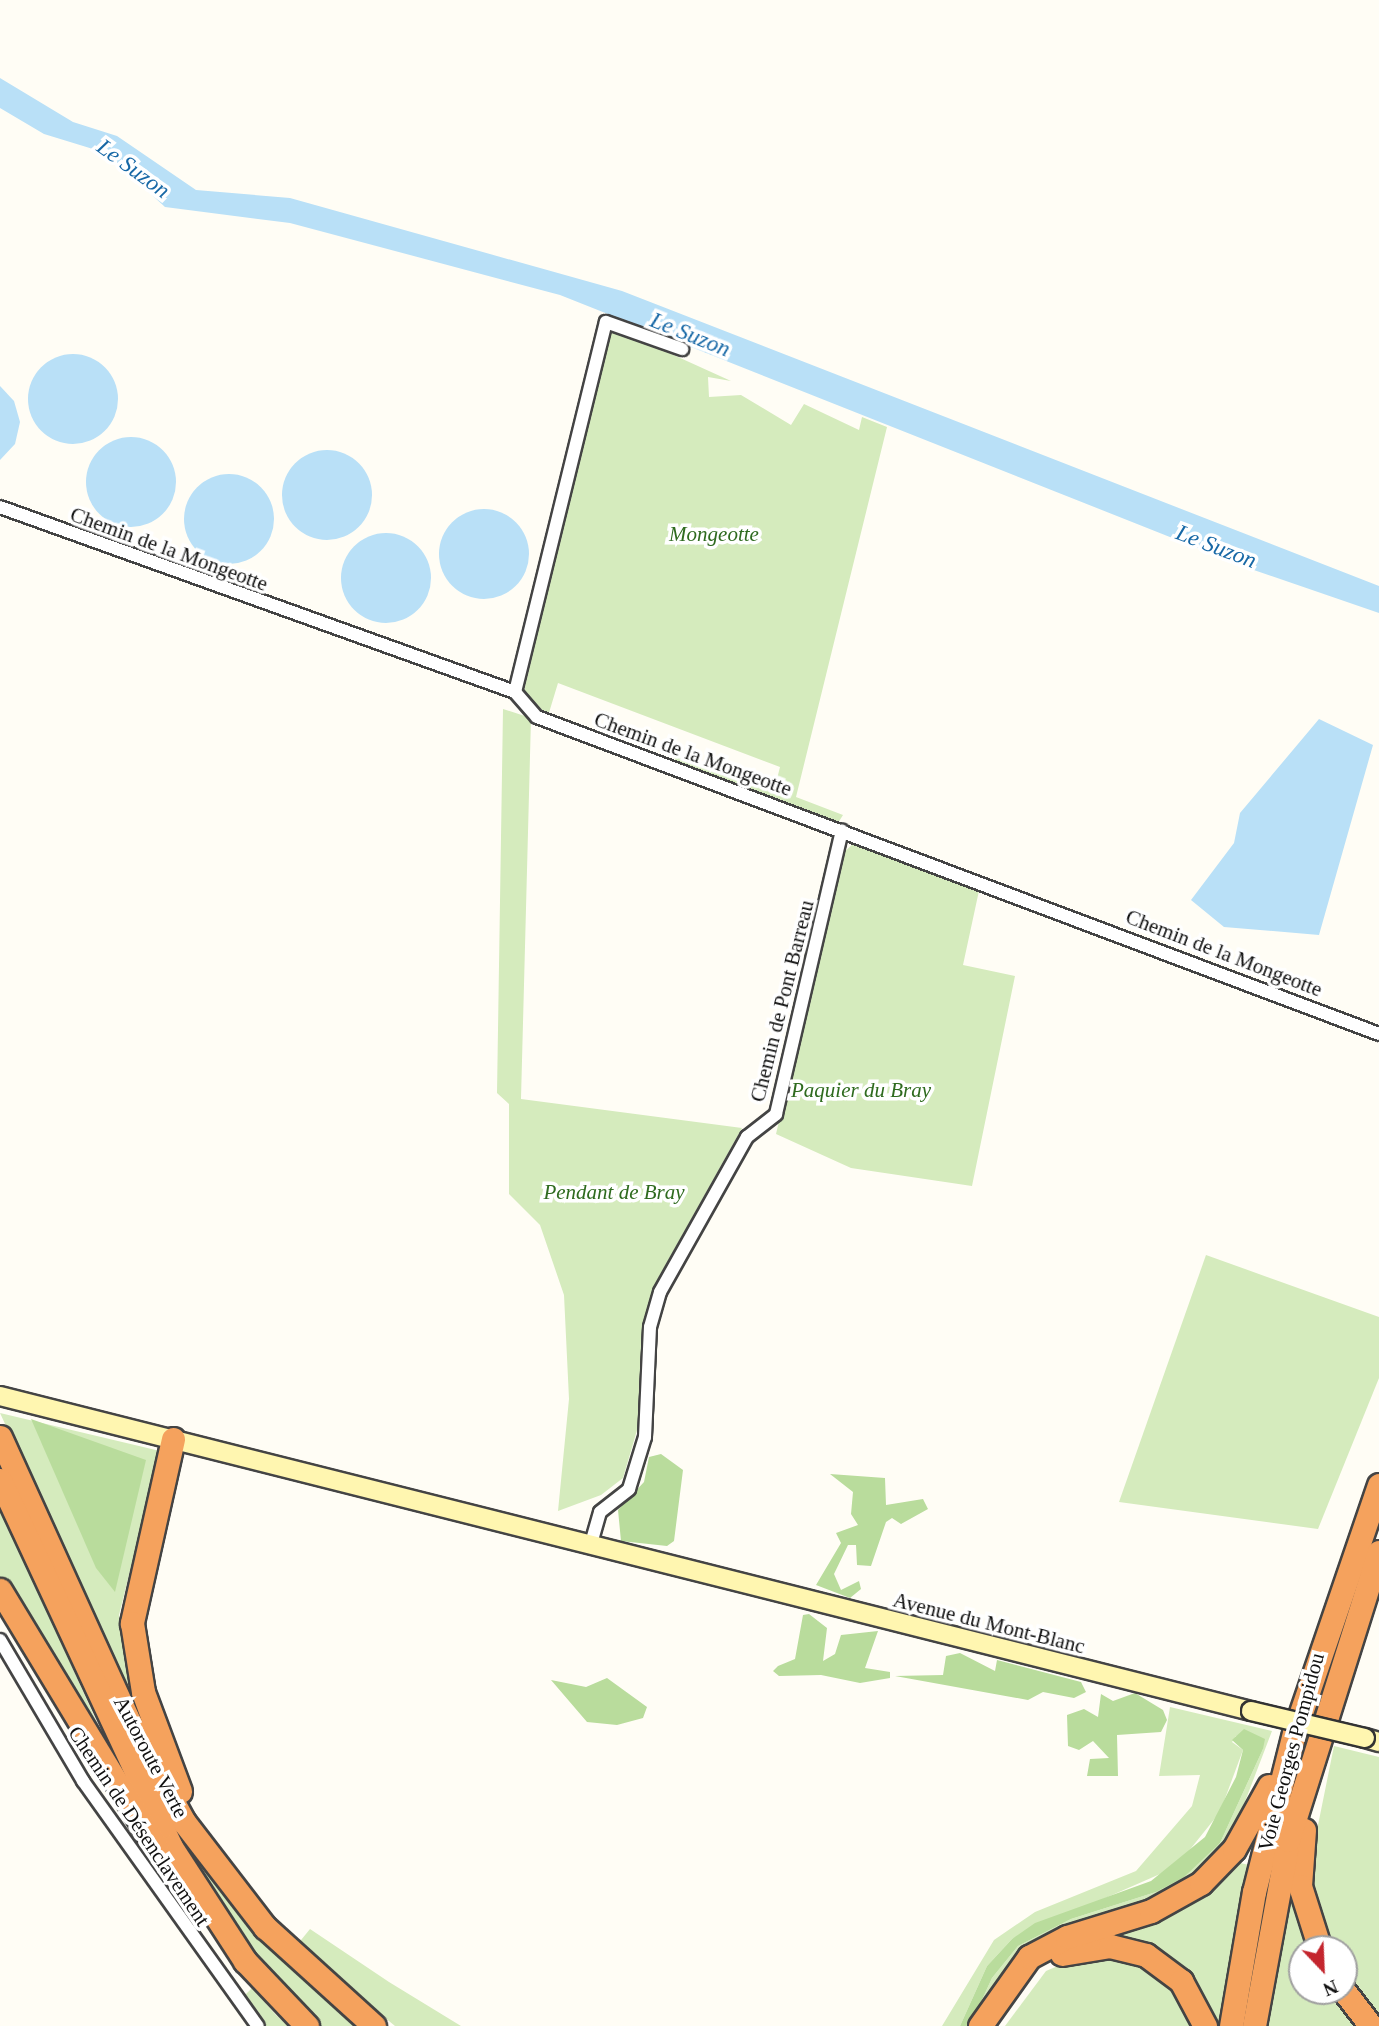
<!DOCTYPE html>
<meta charset="utf-8">
<style>
body{margin:0}
#map{position:relative;width:1379px;height:2026px;overflow:hidden;background:#fffdf5;font-family:Georgia,serif}
div>[style]{position:absolute}
.green>*{inset:0;background:#d5ebbd}
.forest>*{inset:0;background:#b9dc9c}
.water>*{inset:0;background:#b9e0f7}
.round{border-radius:50%}
.roads{filter:drop-shadow(2px 0 #444) drop-shadow(-2px 0 #444) drop-shadow(0 2px #444) drop-shadow(0 -2px #444)}
.street>*{height:12px;margin:-6px;padding:0 6px;transform-origin:6px;border-radius:6px;background:#fff}
.secondary>*{height:18px;margin:-9px;padding:0 9px;transform-origin:9px;border-radius:9px;background:#fff6b0}
.highway>*{height:23px;margin:-11.5px;padding:0 11.5px;transform-origin:11.5px;border-radius:11.5px;background:#f5a25d}
.bridges{filter:drop-shadow(2px 0 #333) drop-shadow(-2px 0 #333) drop-shadow(0 2px #333) drop-shadow(0 -2px #333)}
.secondary-bridge>*{height:18px;margin:-9px;padding:0 9px;transform-origin:9px;border-radius:9px;background:#fff6b0}
span{translate:-50% -50%;white-space:nowrap;text-align:center;line-height:1.15;-webkit-text-stroke:7px #fff;paint-order:stroke}
.park-label{font-size:21px;color:#2f6b1f;font-style:italic}
.street-label{font-size:21px;color:#111}
.water-label{font-size:23px;color:#1768a6;font-style:italic}
.north{position:absolute;left:1288px;top:1935px;width:70px;height:70px;box-sizing:border-box;background:#fff;border:2px solid #a0a0a0;border-radius:50%;rotate:157deg;font-size:19px;font-weight:700;line-height:28px;text-align:center;color:#111}
.north::after{content:'';display:block;margin:auto;width:24px;height:32px;background:#c4262e;clip-path:polygon(50% 0,100% 100%,50% 72%,0 100%)}
</style>
<div id="map">
<div class="green">
<div style="clip-path:polygon(614px 328px,731px 381px,708px 377px,709px 397px,741px 395px,791px 425px,804px 404px,859px 430px,862px 417px,887px 427px,796px 797px,843px 815px,838px 823px,679px 766px,670px 751px,775px 787px,780px 767px,558px 683px,548px 716px,524px 691px,607px 333px)"></div>
<div style="clip-path:polygon(503px 709px,531px 718px,521px 1099px,742px 1128px,656px 1282px,641px 1343px,640px 1420px,623px 1478px,601px 1495px,558px 1511px,569px 1399px,564px 1295px,540px 1225px,509px 1194px,509px 1104px,497px 1093px)"></div>
<div style="clip-path:polygon(854px 843px,980px 886px,963px 965px,1015px 976px,972px 1186px,851px 1168px,776px 1134px,842px 854px)"></div>
<div style="clip-path:polygon(1206px 1255px,1379px 1317px,1379px 1378px,1318px 1529px,1119px 1502px)"></div>
<div style="clip-path:polygon(0 1413px,160px 1451px,119px 1615px,141px 1718px)"></div>
<div style="clip-path:polygon(0 1507px,90px 1707px,132px 1799px,0 1580px)"></div>
<div style="clip-path:polygon(1170px 1707px,1272px 1731px,1228px 1846px,1181px 1890px,1017px 1959px,970px 2026px,992px 1978px,1018px 1946px,1071px 1919px,1156px 1892px,1220px 1843px,1263px 1749px,1236px 1736px,1232px 1742px,1243px 1750px,1220px 1812px,1176px 1867px,1012px 1939px,987px 1966px,960px 2026px,942px 2026px,994px 1940px,1035px 1912px,1136px 1871px,1192px 1806px,1200px 1775px,1159px 1776px)"></div>
<div style="clip-path:polygon(1334px 1746px,1379px 1757px,1379px 2026px,1344px 1979px,1344px 1949px,1326px 1949px,1310px 1897px,1309px 1844px,1316px 1835px)"></div>
<div style="clip-path:polygon(185px 1837px,364px 2026px,321px 2026px,295px 2001px,252px 1954px,176px 1842px)"></div>
<div style="clip-path:polygon(1236px 1862px,1249px 1865px,1221px 2026px,1211px 2026px,1201px 1997px,1096px 1940px)"></div>
<div style="clip-path:polygon(1290px 1881px,1314px 1949px,1302px 1949px,1302px 1991px,1337px 1991px,1362px 2026px,1267px 2026px)"></div>
<div style="clip-path:polygon(310px 1929px,389px 1982px,461px 2026px,395px 2026px,297px 1945px)"></div>
<div style="clip-path:polygon(1086px 1954px,1136px 1959px,1171px 1981px,1197px 2026px,1005px 2026px,1046px 1971px)"></div>
<div style="clip-path:polygon(252px 1988px,276px 2015px,288px 2026px,262px 2026px,241px 1999px)"></div>
</div>
<div class="forest">
<div style="clip-path:polygon(31px 1419px,146px 1460px,115px 1592px,96px 1568px)"></div>
<div style="clip-path:polygon(661px 1454px,683px 1470px,674px 1541px,667px 1546px,621px 1541px,618px 1510px,644px 1482px,649px 1457px)"></div>
<div style="clip-path:polygon(830px 1474px,885px 1478px,886px 1505px,923px 1499px,928px 1509px,901px 1524px,892px 1518px,886px 1522px,871px 1566px,857px 1565px,856px 1545px,848px 1545px,834px 1574px,841px 1590px,859px 1581px,861px 1589px,850px 1598px,816px 1585px,841px 1543px,836px 1533px,858px 1525px,851px 1514px,853px 1492px)"></div>
<div style="clip-path:polygon(809px 1614px,827px 1628px,823px 1661px,835px 1654px,841px 1635px,878px 1631px,865px 1668px,890px 1672px,890px 1678px,860px 1683px,821px 1675px,779px 1676px,773px 1671px,778px 1666px,795px 1659px,803px 1615px)"></div>
<div style="clip-path:polygon(960px 1653px,995px 1671px,997px 1660px,1081px 1682px,1086px 1692px,1074px 1698px,1043px 1692px,1028px 1700px,895px 1676px,943px 1675px,946px 1656px)"></div>
<div style="clip-path:polygon(607px 1678px,647px 1707px,643px 1718px,617px 1725px,587px 1722px,551px 1680px,586px 1687px)"></div>
<div style="clip-path:polygon(1135px 1693px,1163px 1710px,1167px 1720px,1161px 1732px,1117px 1735px,1118px 1776px,1087px 1776px,1090px 1759px,1109px 1758px,1093px 1741px,1079px 1750px,1068px 1746px,1067px 1715px,1084px 1709px,1098px 1717px,1101px 1694px,1113px 1701px)"></div>
<div style="clip-path:polygon(1244px 1729px,1265px 1739px,1263px 1749px,1220px 1843px,1184px 1877px,1156px 1892px,1071px 1919px,1018px 1946px,992px 1978px,970px 2026px,960px 2026px,987px 1966px,1012px 1939px,1035px 1923px,1151px 1881px,1205px 1837px,1236px 1777px,1243px 1750px,1232px 1740px)"></div>
</div>
<div class="water">
<div style="clip-path:polygon(0 78px,73px 122px,117px 136px,196px 190px,290px 198px,622px 291px,1379px 586px,1379px 613px,1248px 568px,560px 295px,290px 223px,165px 207px,106px 153px,44px 134px,0 108px)"></div>
<div class="round" style="left:28px;top:354px;width:90px;height:90px"></div>
<div style="clip-path:polygon(0 386px,14px 401px,20px 422px,15px 444px,0 460px)"></div>
<div class="round" style="left:86px;top:437px;width:90px;height:90px"></div>
<div class="round" style="left:282px;top:450px;width:90px;height:90px"></div>
<div class="round" style="left:184px;top:474px;width:90px;height:90px"></div>
<div class="round" style="left:439px;top:509px;width:90px;height:90px"></div>
<div class="round" style="left:341px;top:533px;width:90px;height:90px"></div>
<div style="clip-path:polygon(1319px 719px,1373px 745px,1319px 935px,1224px 927px,1191px 900px,1234px 843px,1240px 813px)"></div>
</div>
<div class="roads">
<div class="street">
<div style="left:0;top:507px;width:547px;rotate:19.76deg"></div>
<div style="left:515px;top:692px;width:33px;rotate:49deg"></div>
<div style="left:537px;top:717px;width:900px;rotate:20.63deg"></div>
<div style="left:515px;top:692px;width:381px;rotate:-76.2deg"></div>
<div style="left:606px;top:322px;width:81px;rotate:19.6deg"></div>
<div style="left:590px;top:1547px;width:36px;rotate:-74deg"></div>
<div style="left:600px;top:1512px;width:37px;rotate:-38deg"></div>
<div style="left:629px;top:1489px;width:54px;rotate:-72.9deg"></div>
<div style="left:645px;top:1437px;width:110px;rotate:-87.4deg"></div>
<div style="left:650px;top:1327px;width:36px;rotate:-74deg"></div>
<div style="left:660px;top:1292px;width:178px;rotate:-60.7deg"></div>
<div style="left:747px;top:1137px;width:37px;rotate:-38deg"></div>
<div style="left:776px;top:1114px;width:291px;rotate:-76.9deg"></div>
<div style="left:0;top:1640px;width:164px;rotate:59.5deg"></div>
<div style="left:83px;top:1781px;width:301px;rotate:54.5deg"></div>
</div>
<div class="secondary">
<div style="left:0;top:1396px;width:1290px;rotate:14.13deg"></div>
<div style="left:1365px;top:1738px;width:15px;rotate:16deg"></div>
</div>
<div class="highway">
<div style="left:0;top:1437px;width:314px;rotate:65.6deg"></div>
<div style="left:130px;top:1723px;width:113px;rotate:61.4deg"></div>
<div style="left:184px;top:1822px;width:133px;rotate:52.4deg"></div>
<div style="left:265px;top:1927px;width:147px;rotate:42.2deg"></div>
<div style="left:173px;top:1439px;width:189px;rotate:102.6deg"></div>
<div style="left:132px;top:1623px;width:70px;rotate:80.9deg"></div>
<div style="left:143px;top:1692px;width:106px;rotate:69.5deg"></div>
<div style="left:0;top:1480px;width:405px;rotate:65deg"></div>
<div style="left:171px;top:1847px;width:136px;rotate:57deg"></div>
<div style="left:245px;top:1961px;width:90px;rotate:46.4deg"></div>
<div style="left:0;top:1590px;width:301px;rotate:58.8deg"></div>
<div style="left:1304px;top:1830px;width:56px;rotate:94.1deg"></div>
<div style="left:1300px;top:1886px;width:66px;rotate:72.4deg"></div>
<div style="left:1062px;top:1954px;width:49px;rotate:-9.5deg"></div>
<div style="left:1110px;top:1946px;width:37px;rotate:14deg"></div>
<div style="left:1146px;top:1955px;width:44px;rotate:36.6deg"></div>
<div style="left:1181px;top:1981px;width:51px;rotate:61.9deg"></div>
<div style="left:1344px;top:1991px;width:44px;rotate:52.4deg"></div>
<div style="left:980px;top:2026px;width:85px;rotate:-54.6deg"></div>
<div style="left:1029px;top:1957px;width:43px;rotate:-27.8deg"></div>
<div style="left:1067px;top:1937px;width:88px;rotate:-17.2deg"></div>
<div style="left:1151px;top:1911px;width:57px;rotate:-29.2deg"></div>
<div style="left:1201px;top:1883px;width:47px;rotate:-45.9deg"></div>
<div style="left:1234px;top:1849px;width:72px;rotate:-60.9deg"></div>
<div style="left:1231px;top:2026px;width:136px;rotate:-80.3deg"></div>
<div style="left:1254px;top:1892px;width:164px;rotate:-75.9deg"></div>
<div style="left:1294px;top:1733px;width:262px;rotate:-71.1deg"></div>
<div style="left:1254px;top:2026px;width:189px;rotate:-79.6deg"></div>
<div style="left:1288px;top:1840px;width:302px;rotate:-72.5deg"></div>
</div>
</div>
<div class="bridges">
<div class="secondary-bridge">
<div style="left:1251px;top:1711px;width:117px;rotate:13.3deg"></div>
</div>
</div>
<div class="park-label">
<span style="left:714px;top:534px">Mongeotte</span>
<span style="left:861px;top:1090px">Paquier du Bray</span>
<span style="left:614px;top:1192px">Pendant de Bray</span>
</div>
<div class="street-label">
<span style="left:169px;top:549px;rotate:20deg">Chemin de la Mongeotte</span>
<span style="left:693px;top:754px;rotate:20deg">Chemin de la Mongeotte</span>
<span style="left:1224px;top:953px;rotate:21deg">Chemin de la Mongeotte</span>
<span style="left:782px;top:1001px;rotate:-76deg">Chemin de Pont Barreau</span>
<span style="left:989px;top:1623px;rotate:14deg">Avenue du Mont-Blanc</span>
<span style="left:1291px;top:1752px;rotate:-75deg">Voie Georges Pompidou</span>
<span style="left:151px;top:1757px;rotate:62deg">Autoroute Verte</span>
<span style="left:139px;top:1826px;rotate:56deg">Chemin de Désenclavement</span>
</div>
<div class="water-label">
<span style="left:133px;top:169px;rotate:36deg">Le Suzon</span>
<span style="left:690px;top:335px;rotate:22deg">Le Suzon</span>
<span style="left:1216px;top:547px;rotate:21deg">Le Suzon</span>
</div>
<div class="north">N</div>
</div>
